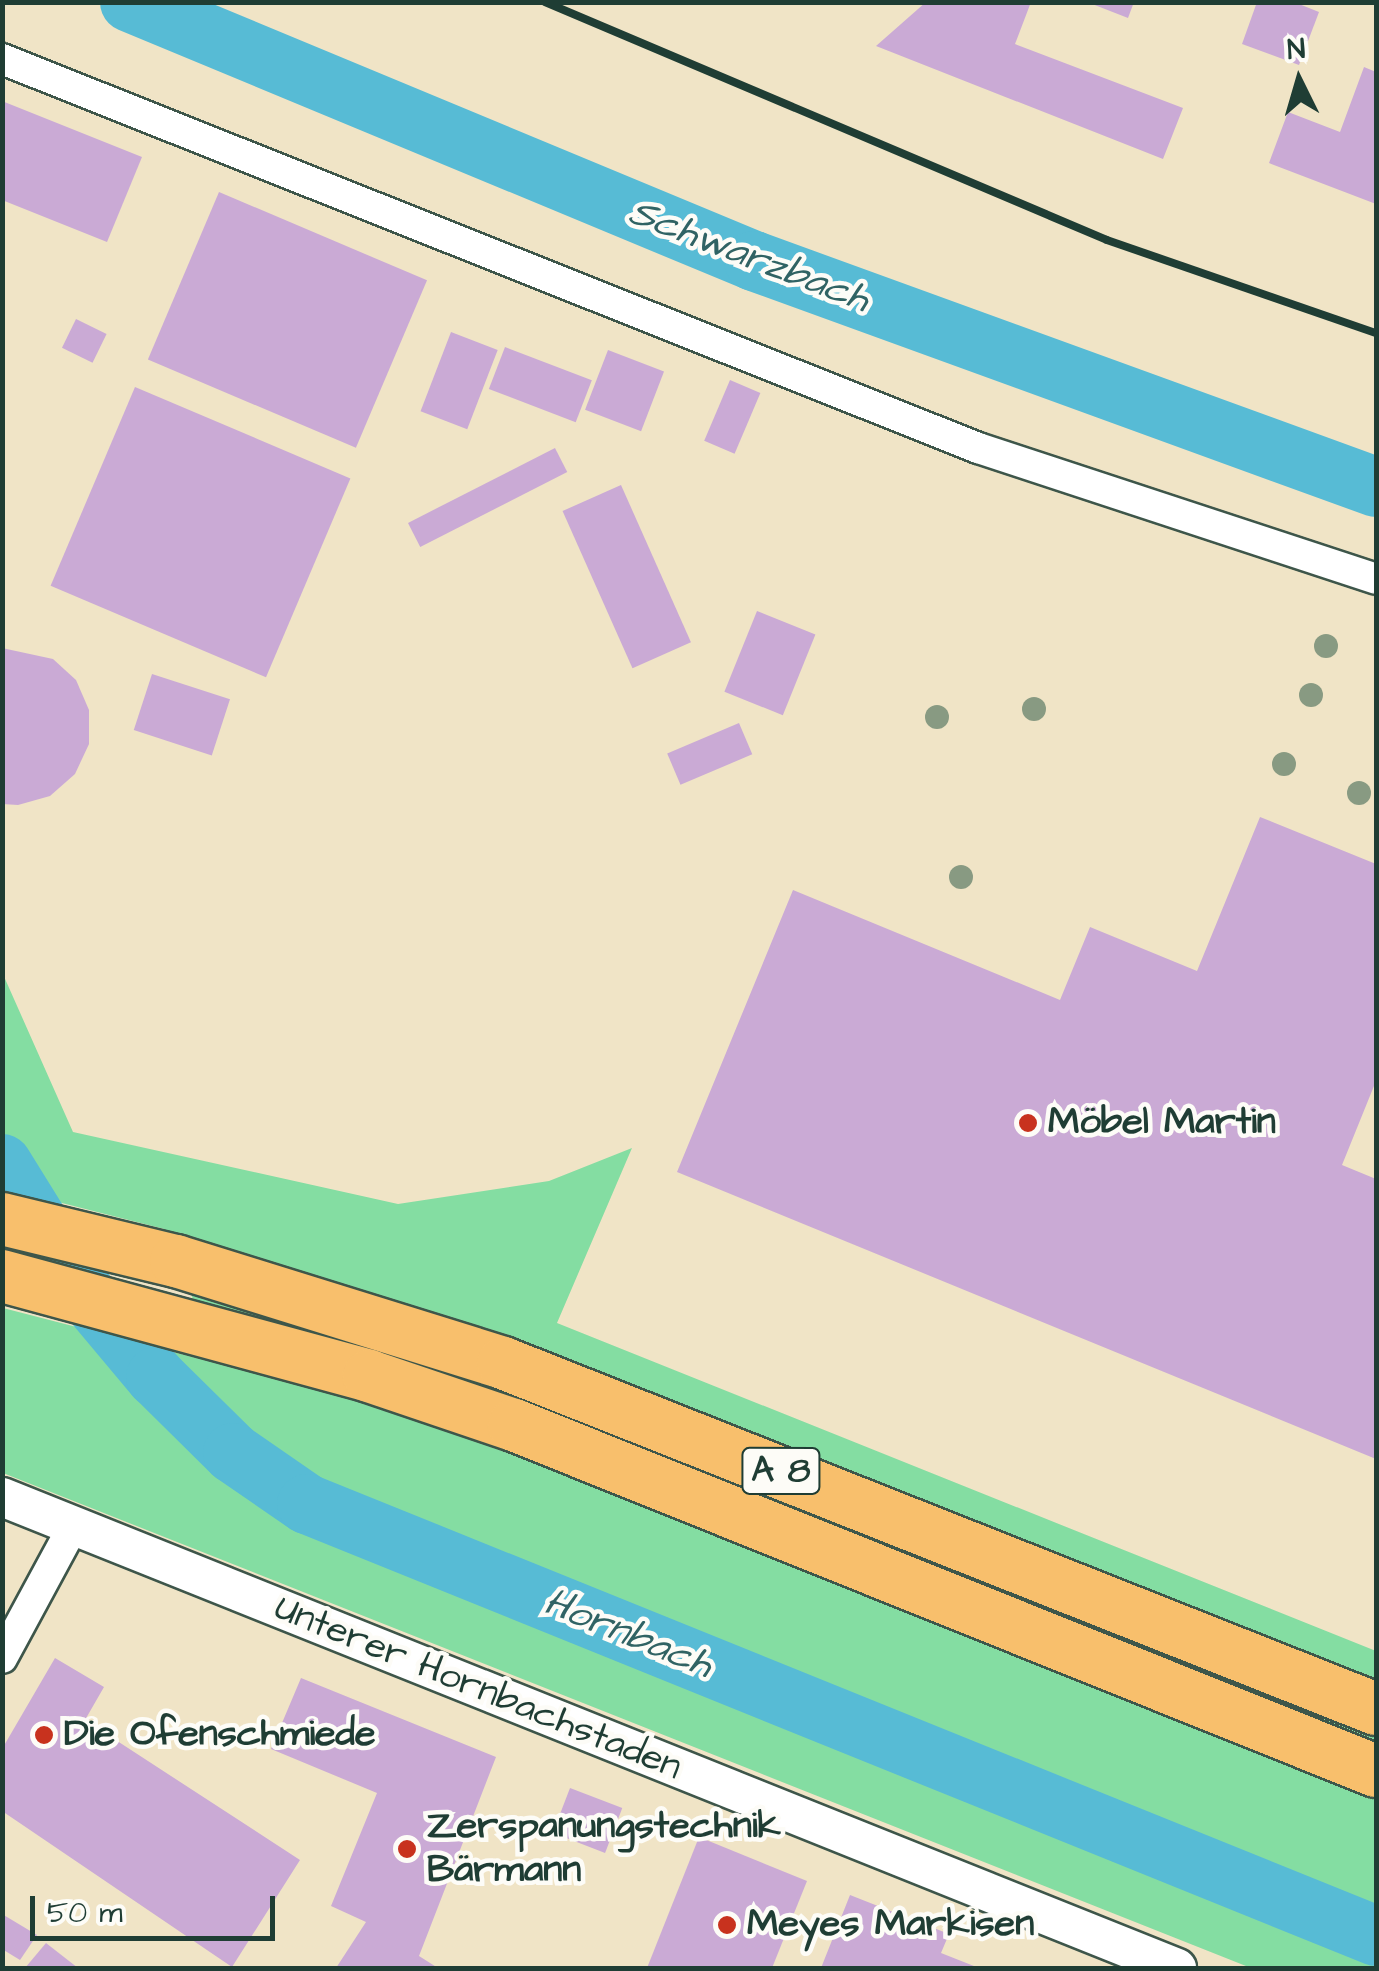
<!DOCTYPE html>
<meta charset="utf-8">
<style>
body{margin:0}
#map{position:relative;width:1379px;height:1971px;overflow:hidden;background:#f0e4c6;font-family:"Architects Daughter",sans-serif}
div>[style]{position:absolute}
.green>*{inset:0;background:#84dda2}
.river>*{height:60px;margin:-30px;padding:0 30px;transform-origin:30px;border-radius:30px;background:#57bbd5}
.building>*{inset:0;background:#caaad5;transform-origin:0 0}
.roads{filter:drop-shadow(2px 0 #3e564a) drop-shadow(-2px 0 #3e564a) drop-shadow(0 2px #3e564a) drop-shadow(0 -2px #3e564a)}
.minor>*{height:30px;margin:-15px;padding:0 15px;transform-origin:15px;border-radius:15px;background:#fff}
.tertiary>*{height:38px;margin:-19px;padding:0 19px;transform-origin:19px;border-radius:19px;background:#fff}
.motorway>*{height:52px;margin:-26px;padding:0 26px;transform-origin:26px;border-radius:26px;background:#f8bf6c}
.rail>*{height:8px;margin:-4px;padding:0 4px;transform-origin:4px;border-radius:4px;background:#1f3d34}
.trees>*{width:24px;height:24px;margin:-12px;border-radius:50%;background:#889a82}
.dots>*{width:28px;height:28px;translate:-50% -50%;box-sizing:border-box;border:5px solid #fdfcf7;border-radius:50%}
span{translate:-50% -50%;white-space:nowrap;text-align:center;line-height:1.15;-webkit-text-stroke:9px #fdfcf7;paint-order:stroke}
.shield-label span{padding:2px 8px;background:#fdfcf7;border:2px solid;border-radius:8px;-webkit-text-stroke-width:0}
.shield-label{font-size:35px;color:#1f3d34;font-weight:700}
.poi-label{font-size:38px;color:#1f3d34;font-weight:700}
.left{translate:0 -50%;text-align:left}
.street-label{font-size:38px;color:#1f3d34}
.water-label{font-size:40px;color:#306364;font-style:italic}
.frame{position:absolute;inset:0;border:5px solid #1f3d34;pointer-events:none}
.north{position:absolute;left:1249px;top:30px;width:100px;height:100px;-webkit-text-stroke:8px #fdfcf7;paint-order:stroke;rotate:355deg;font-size:28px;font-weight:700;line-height:40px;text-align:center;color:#1f3d34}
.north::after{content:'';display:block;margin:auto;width:35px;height:45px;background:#1f3d34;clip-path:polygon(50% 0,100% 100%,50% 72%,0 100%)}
.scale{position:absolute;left:30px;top:1896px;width:245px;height:45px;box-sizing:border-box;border:5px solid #1f3d34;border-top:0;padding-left:12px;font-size:30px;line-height:35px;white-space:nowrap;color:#1f3d34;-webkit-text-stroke:8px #fdfcf7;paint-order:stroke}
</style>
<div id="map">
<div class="green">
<div style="clip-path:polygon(2px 972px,73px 1132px,398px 1204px,549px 1181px,632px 1148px,557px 1323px,1376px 1651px,1376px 1968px,1251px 1968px,3px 1473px,3px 1308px,220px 1364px,164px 1229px,3px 1188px)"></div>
</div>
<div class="river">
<div style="left:130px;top:2px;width:676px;rotate:22.54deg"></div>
<div style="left:754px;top:261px;width:662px;rotate:19.97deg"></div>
<div style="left:2px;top:1164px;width:133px;rotate:58.2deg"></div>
<div style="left:72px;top:1277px;width:131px;rotate:50deg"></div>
<div style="left:156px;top:1377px;width:108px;rotate:44.6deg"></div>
<div style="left:233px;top:1453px;width:90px;rotate:34.6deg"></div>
<div style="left:307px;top:1504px;width:1153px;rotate:22deg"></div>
</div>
<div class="building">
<div style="clip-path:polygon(926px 2px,1031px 2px,1015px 44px,1183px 108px,1163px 159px,876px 46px)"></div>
<div style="clip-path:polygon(1087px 2px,1134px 2px,1128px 18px)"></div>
<div style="clip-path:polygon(1257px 2px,1294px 2px,1319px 12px,1299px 65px,1242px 44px)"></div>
<div style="clip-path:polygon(1364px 67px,1376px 72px,1376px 204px,1269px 163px,1288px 112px,1340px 132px)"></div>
<div style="clip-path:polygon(2px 101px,142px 157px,107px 242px,2px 200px)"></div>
<div style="left:219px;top:192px;width:226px;height:182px;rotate:23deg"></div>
<div style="left:76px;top:319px;width:34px;height:32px;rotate:26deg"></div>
<div style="left:451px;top:332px;width:50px;height:85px;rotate:21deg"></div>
<div style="left:505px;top:347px;width:93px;height:45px;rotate:21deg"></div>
<div style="left:608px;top:350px;width:60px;height:64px;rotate:21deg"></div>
<div style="left:730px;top:380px;width:33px;height:66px;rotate:23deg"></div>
<div style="left:135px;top:387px;width:234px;height:216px;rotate:23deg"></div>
<div style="left:555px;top:448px;width:27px;height:165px;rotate:63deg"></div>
<div style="left:621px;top:485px;width:172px;height:64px;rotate:66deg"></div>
<div style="left:757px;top:611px;width:63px;height:87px;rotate:22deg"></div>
<div style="clip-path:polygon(2px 648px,53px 659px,76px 680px,89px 710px,89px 744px,75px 774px,50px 796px,18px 805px,2px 804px)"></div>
<div style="left:152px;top:674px;width:82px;height:59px;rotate:18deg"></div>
<div style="left:739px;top:723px;width:34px;height:78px;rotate:67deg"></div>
<div style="clip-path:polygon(1260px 817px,1376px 864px,1376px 1081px,1342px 1165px,1376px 1179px,1376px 1459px,677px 1172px,793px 890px,1060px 1000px,1090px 927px,1197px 971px)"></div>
<div style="clip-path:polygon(55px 1658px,104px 1687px,85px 1720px,300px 1860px,232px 1967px,2px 1811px,2px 1749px)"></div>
<div style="clip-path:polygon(301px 1678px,496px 1757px,419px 1956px,438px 1968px,336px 1968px,366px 1922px,331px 1906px,377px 1793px,271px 1749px)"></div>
<div style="left:570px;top:1788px;width:56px;height:48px;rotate:21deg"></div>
<div style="clip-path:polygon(699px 1837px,807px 1881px,772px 1968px,647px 1968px)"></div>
<div style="clip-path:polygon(850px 1895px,949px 1934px,941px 1953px,979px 1968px,821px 1968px)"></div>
<div style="clip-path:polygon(2px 1914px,37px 1935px,20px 1960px,2px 1949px)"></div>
<div style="clip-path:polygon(46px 1943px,78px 1968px,25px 1968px)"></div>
</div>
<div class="roads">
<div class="minor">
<div style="left:2px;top:59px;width:1051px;rotate:21.73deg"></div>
<div style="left:978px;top:448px;width:419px;rotate:18.2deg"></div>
<div style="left:2px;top:1658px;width:151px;rotate:-61.6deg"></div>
</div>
<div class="tertiary">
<div style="left:2px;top:1497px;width:1266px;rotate:21.84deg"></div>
</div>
<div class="motorway">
<div style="left:2px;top:1219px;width:179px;rotate:13.6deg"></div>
<div style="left:176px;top:1261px;width:343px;rotate:17.3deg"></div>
<div style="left:503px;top:1363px;width:939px;rotate:21.62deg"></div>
<div style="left:2px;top:1276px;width:380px;rotate:15.2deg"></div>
<div style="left:369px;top:1376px;width:153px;rotate:18.7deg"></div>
<div style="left:514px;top:1425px;width:929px;rotate:21.87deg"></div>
</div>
</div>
<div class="rail">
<div style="left:545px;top:2px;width:610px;rotate:22.95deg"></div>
<div style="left:1107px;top:240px;width:285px;rotate:19.1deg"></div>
</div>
<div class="trees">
<div style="left:1326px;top:646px"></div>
<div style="left:1311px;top:695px"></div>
<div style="left:1034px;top:709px"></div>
<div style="left:937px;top:717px"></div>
<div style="left:1284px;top:764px"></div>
<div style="left:1359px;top:793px"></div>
<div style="left:961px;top:877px"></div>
</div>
<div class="dots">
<div style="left:1028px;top:1123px;background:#c8321e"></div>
<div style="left:44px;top:1735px;background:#c8321e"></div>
<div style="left:407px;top:1849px;background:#c8321e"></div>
<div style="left:727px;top:1925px;background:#c8321e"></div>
</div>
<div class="shield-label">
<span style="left:781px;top:1471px">A 8</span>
</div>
<div class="poi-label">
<span class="left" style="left:1048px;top:1123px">Möbel Martin</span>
<span class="left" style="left:64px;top:1735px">Die Ofenschmiede</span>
<span class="left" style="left:427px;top:1849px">Zerspanungstechnik<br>Bärmann</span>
<span class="left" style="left:747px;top:1925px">Meyes Markisen</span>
</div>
<div class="street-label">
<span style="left:478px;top:1688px;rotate:22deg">Unterer Hornbachstaden</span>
</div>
<div class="water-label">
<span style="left:749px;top:256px;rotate:21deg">Schwarzbach</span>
<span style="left:628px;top:1634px;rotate:22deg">Hornbach</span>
</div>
<div class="frame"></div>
<div class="north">N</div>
<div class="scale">50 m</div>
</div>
